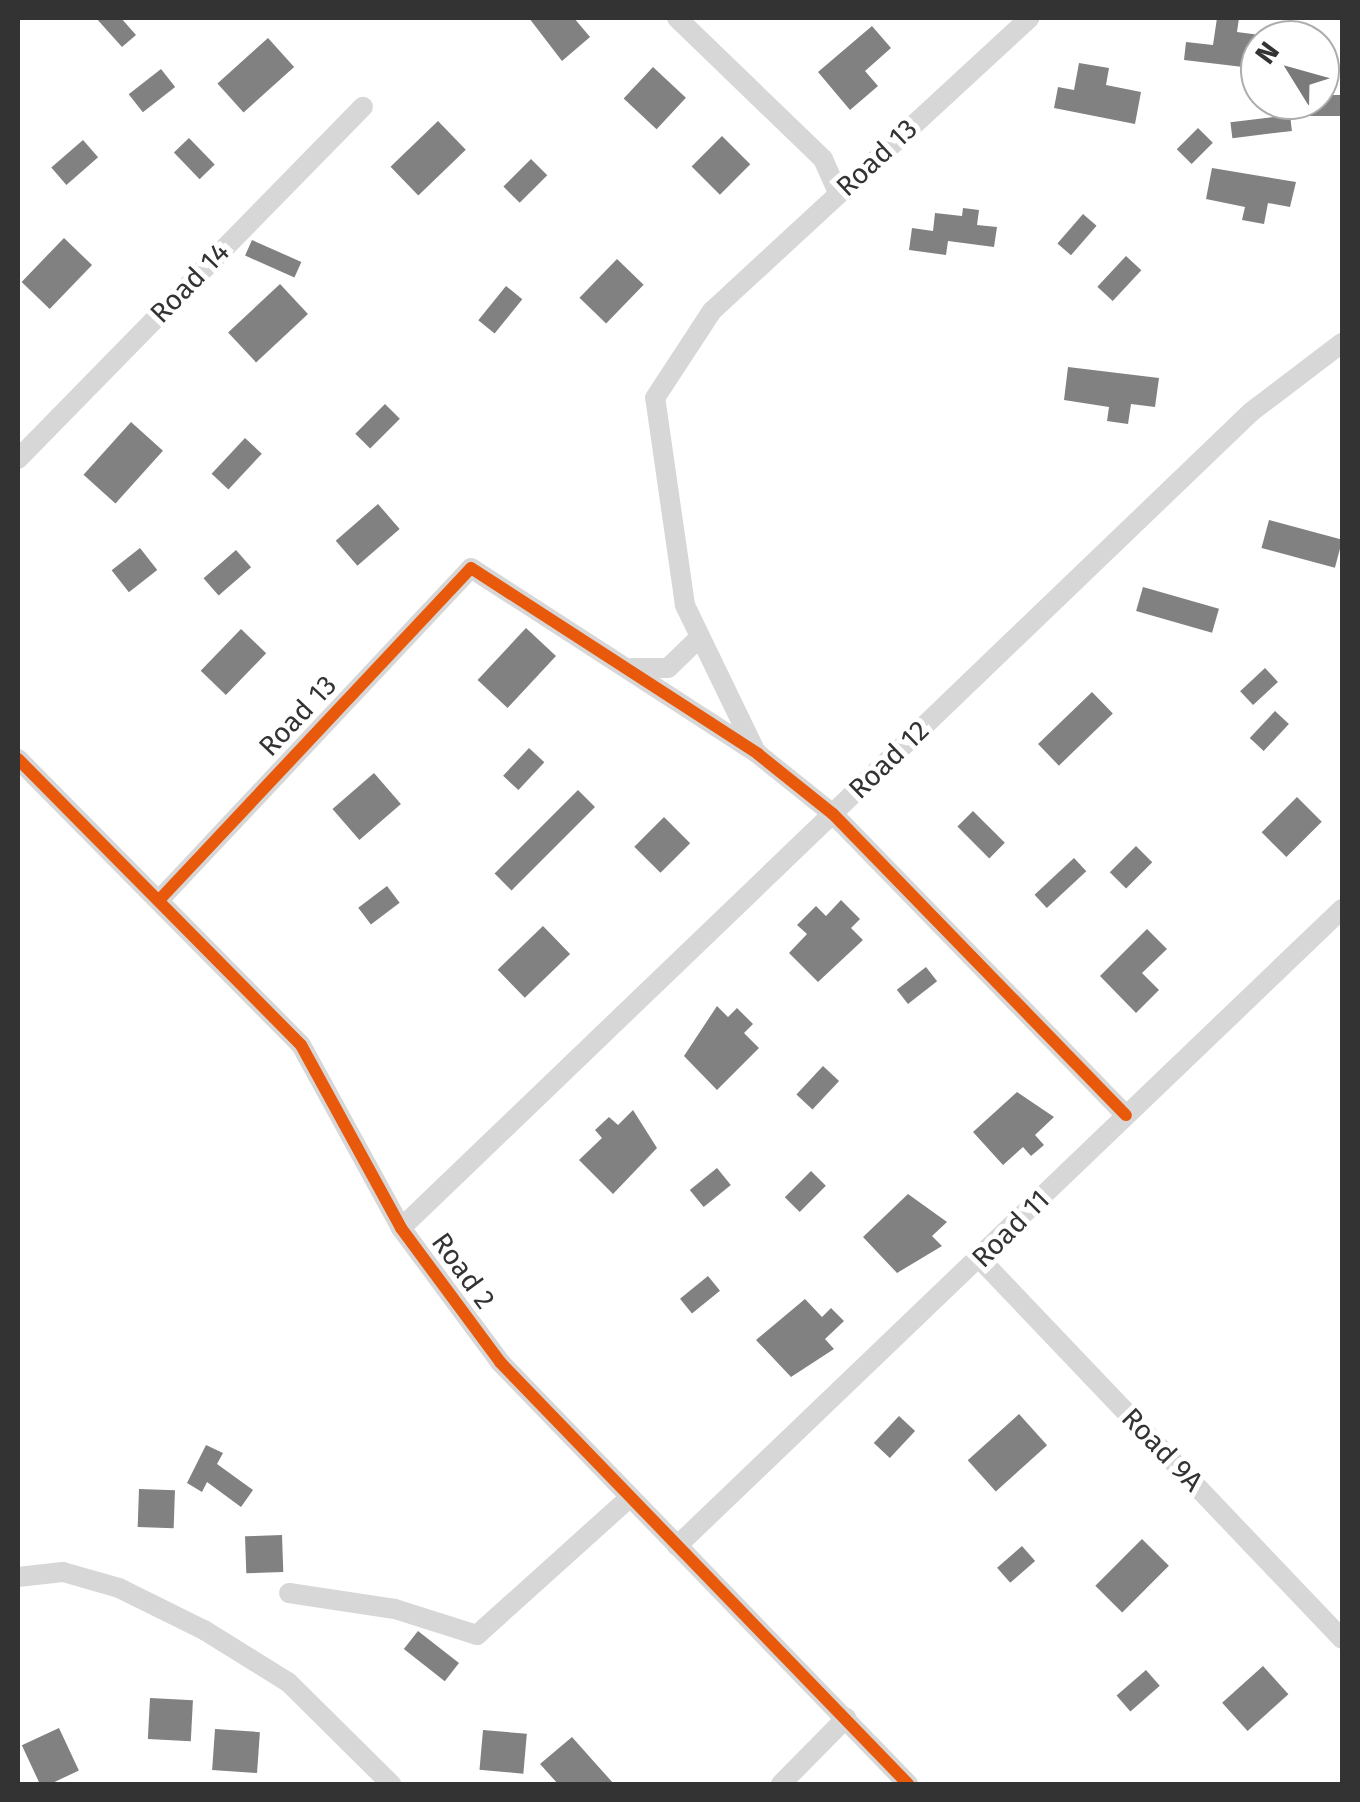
<!DOCTYPE html>
<style>
body{margin:0}
#map{position:relative;width:1360px;height:1802px;overflow:hidden;background:#fff;font-family:"Fira Sans",sans-serif}
div>[style]{position:absolute}
.building>*{inset:0;background:#818181;transform-origin:0 0}
.street>*{height:20px;margin:-10px;padding:0 10px;transform-origin:10px;border-radius:10px;background:#d7d7d7}
.cycleway>*{height:12px;margin:-6px;padding:0 6px;transform-origin:6px;border-radius:6px;background:#e8590c}
span{translate:-50% -50%;white-space:nowrap;text-align:center;line-height:1.15;-webkit-text-stroke:10px #fff;paint-order:stroke}
.street-label{font-size:28px;color:#333}
.frame{position:absolute;inset:0;border:20px solid #333;pointer-events:none}
.north{position:absolute;left:1240px;top:20px;width:100px;height:100px;box-sizing:border-box;background:#fff;border:2px solid #adadad;border-radius:50%;rotate:307deg;font-size:28px;font-weight:700;line-height:40px;text-align:center;color:#333}
.north::after{content:'';display:block;margin:auto;width:35px;height:45px;background:#7a7a7a;clip-path:polygon(50% 0,100% 100%,50% 72%,0 100%)}
</style>
<div id="map">
<div class="building">
<div style="clip-path:polygon(96px 18px,121px 18px,136px 35px,122px 47px)"></div>
<div style="clip-path:polygon(529px 18px,574px 18px,590px 37px,562px 61px)"></div>
<div style="clip-path:polygon(1217px 18px,1239px 18px,1237px 32px,1260px 35px,1260px 69px,1184px 60px,1186px 42px,1213px 45px)"></div>
<div style="clip-path:polygon(872px 26px,891px 48px,865px 71px,878px 86px,850px 110px,818px 72px)"></div>
<div style="left:268px;top:38px;width:39px;height:68px;rotate:48deg"></div>
<div style="clip-path:polygon(1079px 63px,1109px 68px,1106px 85px,1141px 92px,1135px 124px,1054px 108px,1058px 87px,1074px 90px)"></div>
<div style="left:653px;top:67px;width:45px;height:43px;rotate:43deg"></div>
<div style="left:161px;top:69px;width:23px;height:41px;rotate:52deg"></div>
<div style="left:1342px;top:95px;width:21px;height:41px;rotate:90deg"></div>
<div style="left:1290px;top:115px;width:16px;height:60px;rotate:83deg"></div>
<div style="left:438px;top:121px;width:40px;height:66px;rotate:46deg"></div>
<div style="left:1198px;top:128px;width:21px;height:30px;rotate:45deg"></div>
<div style="left:722px;top:136px;width:40px;height:43px;rotate:45deg"></div>
<div style="left:189px;top:138px;width:37px;height:21px;rotate:46deg"></div>
<div style="left:83px;top:140px;width:23px;height:42px;rotate:49deg"></div>
<div style="left:531px;top:159px;width:23px;height:39px;rotate:45deg"></div>
<div style="clip-path:polygon(1212px 168px,1296px 182px,1290px 207px,1268px 203px,1264px 224px,1242px 220px,1245px 207px,1206px 199px)"></div>
<div style="clip-path:polygon(963px 208px,979px 210px,977px 225px,997px 227px,994px 247px,948px 241px,946px 255px,909px 250px,912px 228px,933px 231px,935px 213px,962px 216px)"></div>
<div style="left:1083px;top:214px;width:18px;height:39px;rotate:41deg"></div>
<div style="left:64px;top:238px;width:39px;height:61px;rotate:44deg"></div>
<div style="left:252px;top:240px;width:54px;height:17px;rotate:24deg"></div>
<div style="left:1126px;top:256px;width:21px;height:42px;rotate:43deg"></div>
<div style="left:617px;top:259px;width:37px;height:54px;rotate:44deg"></div>
<div style="left:280px;top:284px;width:41px;height:71px;rotate:47deg"></div>
<div style="left:506px;top:286px;width:21px;height:44px;rotate:39deg"></div>
<div style="clip-path:polygon(1068px 367px,1159px 378px,1155px 407px,1131px 404px,1128px 424px,1107px 421px,1109px 407px,1064px 400px)"></div>
<div style="left:385px;top:404px;width:21px;height:42px;rotate:45deg"></div>
<div style="left:131px;top:422px;width:43px;height:71px;rotate:42deg"></div>
<div style="left:245px;top:438px;width:23px;height:49px;rotate:43deg"></div>
<div style="left:378px;top:504px;width:33px;height:56px;rotate:49deg"></div>
<div style="left:1269px;top:520px;width:76px;height:29px;rotate:15deg"></div>
<div style="left:140px;top:548px;width:28px;height:36px;rotate:52deg"></div>
<div style="left:236px;top:550px;width:23px;height:43px;rotate:49deg"></div>
<div style="left:1143px;top:587px;width:79px;height:25px;rotate:16deg"></div>
<div style="left:526px;top:628px;width:41px;height:71px;rotate:43deg"></div>
<div style="left:241px;top:629px;width:35px;height:58px;rotate:44deg"></div>
<div style="left:1265px;top:668px;width:19px;height:34px;rotate:47deg"></div>
<div style="left:1092px;top:692px;width:30px;height:75px;rotate:46deg"></div>
<div style="left:1275px;top:711px;width:19px;height:37px;rotate:43deg"></div>
<div style="left:529px;top:748px;width:21px;height:38px;rotate:43deg"></div>
<div style="left:374px;top:773px;width:41px;height:55px;rotate:49deg"></div>
<div style="left:578px;top:790px;width:24px;height:118px;rotate:45deg"></div>
<div style="left:1297px;top:797px;width:35px;height:50px;rotate:45deg"></div>
<div style="left:973px;top:811px;width:45px;height:22px;rotate:45deg"></div>
<div style="left:664px;top:817px;width:37px;height:42px;rotate:45deg"></div>
<div style="left:1136px;top:846px;width:23px;height:37px;rotate:45deg"></div>
<div style="left:1074px;top:858px;width:18px;height:54px;rotate:47deg"></div>
<div style="left:387px;top:886px;width:21px;height:36px;rotate:53deg"></div>
<div style="clip-path:polygon(841px 900px,860px 919px,851px 928px,863px 940px,818px 982px,789px 953px,807px 934px,797px 925px,816px 906px,826px 916px)"></div>
<div style="left:543px;top:926px;width:39px;height:63px;rotate:46deg"></div>
<div style="clip-path:polygon(1147px 929px,1167px 949px,1142px 973px,1159px 990px,1136px 1013px,1100px 976px)"></div>
<div style="left:926px;top:967px;width:18px;height:37px;rotate:52deg"></div>
<div style="clip-path:polygon(717px 1006px,728px 1017px,737px 1008px,753px 1024px,744px 1033px,759px 1048px,717px 1090px,684px 1056px)"></div>
<div style="left:823px;top:1066px;width:22px;height:39px;rotate:43deg"></div>
<div style="clip-path:polygon(1017px 1092px,1054px 1117px,1035px 1135px,1044px 1145px,1031px 1156px,1023px 1147px,1003px 1165px,973px 1132px)"></div>
<div style="clip-path:polygon(633px 1110px,657px 1148px,613px 1194px,579px 1160px,602px 1138px,595px 1130px,609px 1117px,618px 1125px)"></div>
<div style="left:717px;top:1168px;width:22px;height:35px;rotate:51deg"></div>
<div style="left:811px;top:1171px;width:21px;height:37px;rotate:45deg"></div>
<div style="clip-path:polygon(908px 1194px,947px 1222px,932px 1236px,942px 1246px,897px 1273px,863px 1237px)"></div>
<div style="left:708px;top:1276px;width:19px;height:36px;rotate:51deg"></div>
<div style="clip-path:polygon(805px 1299px,822px 1317px,831px 1308px,844px 1321px,825px 1339px,834px 1349px,791px 1377px,756px 1340px)"></div>
<div style="left:1019px;top:1414px;width:42px;height:69px;rotate:48deg"></div>
<div style="left:899px;top:1416px;width:22px;height:37px;rotate:43deg"></div>
<div style="clip-path:polygon(206px 1445px,223px 1453px,217px 1464px,253px 1490px,241px 1507px,207px 1482px,202px 1492px,187px 1483px)"></div>
<div style="left:139px;top:1489px;width:36px;height:38px;rotate:2deg"></div>
<div style="left:282px;top:1535px;width:37px;height:37px;rotate:88deg"></div>
<div style="left:1142px;top:1539px;width:38px;height:66px;rotate:45deg"></div>
<div style="left:1022px;top:1546px;width:20px;height:33px;rotate:49deg"></div>
<div style="left:418px;top:1631px;width:52px;height:23px;rotate:38deg"></div>
<div style="left:1263px;top:1666px;width:38px;height:55px;rotate:48deg"></div>
<div style="left:1146px;top:1670px;width:21px;height:39px;rotate:49deg"></div>
<div style="left:150px;top:1698px;width:43px;height:41px;rotate:3deg"></div>
<div style="left:59px;top:1728px;width:47px;height:41px;rotate:65deg"></div>
<div style="left:215px;top:1729px;width:45px;height:41px;rotate:4deg"></div>
<div style="left:483px;top:1730px;width:44px;height:40px;rotate:5deg"></div>
<div style="clip-path:polygon(572px 1737px,596px 1764px,614px 1784px,558px 1784px,540px 1764px)"></div>
</div>
<div class="street">
<div style="left:677px;top:18px;width:203px;rotate:44deg"></div>
<div style="left:823px;top:159px;width:37px;rotate:66deg"></div>
<div style="left:18px;top:459px;width:493px;rotate:-45.6deg"></div>
<div style="left:632px;top:668px;width:36px"></div>
<div style="left:668px;top:668px;width:43px;rotate:-44.1deg"></div>
<div style="left:754px;top:748px;width:159px;rotate:-115.8deg"></div>
<div style="left:685px;top:605px;width:209px;rotate:-98.2deg"></div>
<div style="left:655px;top:398px;width:104px;rotate:-56.8deg"></div>
<div style="left:712px;top:311px;width:432px;rotate:-42.7deg"></div>
<div style="left:18px;top:759px;width:402px;rotate:45.3deg"></div>
<div style="left:301px;top:1045px;width:209px;rotate:61.3deg"></div>
<div style="left:401px;top:1228px;width:167px;rotate:53.5deg"></div>
<div style="left:500px;top:1362px;width:587px;rotate:45.97deg"></div>
<div style="left:162px;top:897px;width:451px;rotate:-46.8deg"></div>
<div style="left:471px;top:568px;width:342px;rotate:32.9deg"></div>
<div style="left:758px;top:754px;width:96px;rotate:38.7deg"></div>
<div style="left:833px;top:814px;width:420px;rotate:45.8deg"></div>
<div style="left:401px;top:1228px;width:1178px;rotate:-43.83deg"></div>
<div style="left:1251px;top:412px;width:114px;rotate:-37.2deg"></div>
<div style="left:981px;top:1260px;width:523px;rotate:46.39deg"></div>
<div style="left:677px;top:1546px;width:921px;rotate:-43.77deg"></div>
<div style="left:18px;top:1577px;width:45px;rotate:-6.3deg"></div>
<div style="left:63px;top:1572px;width:58px;rotate:15.9deg"></div>
<div style="left:119px;top:1588px;width:95px;rotate:26.3deg"></div>
<div style="left:204px;top:1630px;width:99px;rotate:31.8deg"></div>
<div style="left:288px;top:1682px;width:145px;rotate:44.7deg"></div>
<div style="left:289px;top:1593px;width:107px;rotate:8.6deg"></div>
<div style="left:395px;top:1609px;width:86px;rotate:17.6deg"></div>
<div style="left:477px;top:1635px;width:205px;rotate:-42deg"></div>
<div style="left:781px;top:1784px;width:93px;rotate:-45.4deg"></div>
</div>
<div class="cycleway">
<div style="left:18px;top:759px;width:402px;rotate:45.3deg"></div>
<div style="left:301px;top:1045px;width:209px;rotate:61.3deg"></div>
<div style="left:401px;top:1228px;width:167px;rotate:53.5deg"></div>
<div style="left:500px;top:1362px;width:587px;rotate:45.97deg"></div>
<div style="left:162px;top:897px;width:451px;rotate:-46.8deg"></div>
<div style="left:471px;top:568px;width:342px;rotate:32.9deg"></div>
<div style="left:758px;top:754px;width:96px;rotate:38.7deg"></div>
<div style="left:833px;top:814px;width:420px;rotate:45.8deg"></div>
</div>
<div class="street-label">
<span style="left:877px;top:158px;rotate:-43deg">Road 13</span>
<span style="left:190px;top:283px;rotate:-46deg">Road 14</span>
<span style="left:298px;top:716px;rotate:-47deg">Road 13</span>
<span style="left:889px;top:760px;rotate:-44deg">Road 12</span>
<span style="left:1011px;top:1229px;rotate:-45deg">Road 11</span>
<span style="left:463px;top:1271px;rotate:54deg">Road 2</span>
<span style="left:1162px;top:1450px;rotate:46deg">Road 9A</span>
</div>
<div class="frame"></div>
<div class="north">N</div>
</div>
